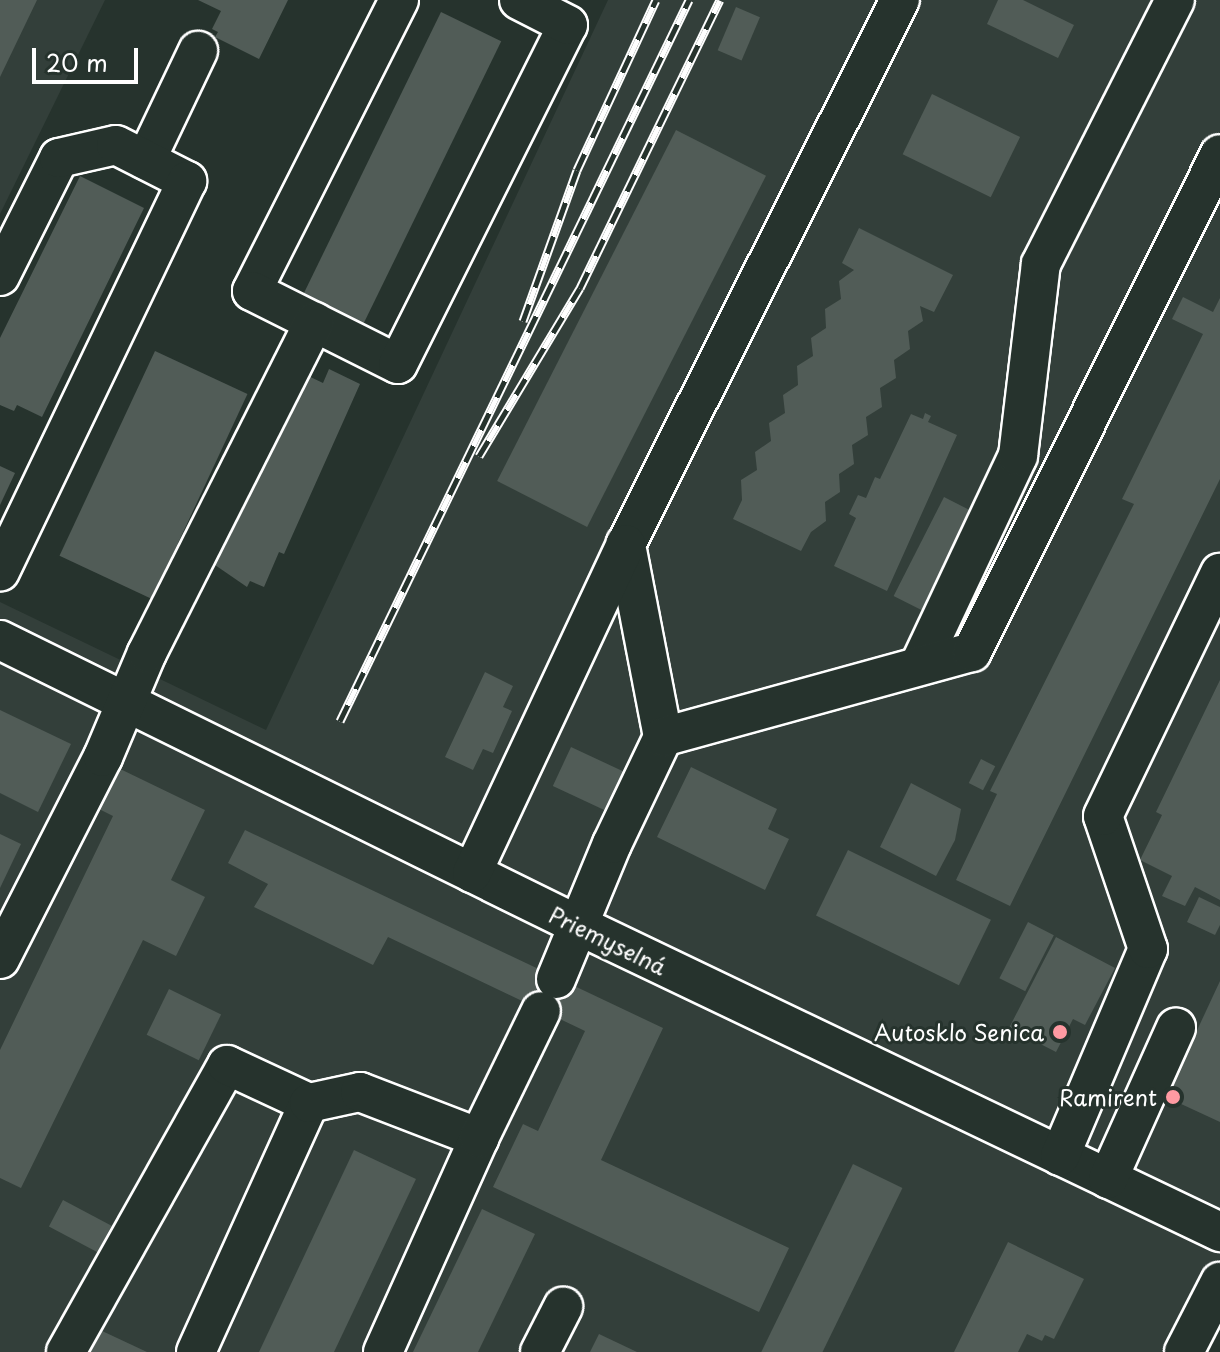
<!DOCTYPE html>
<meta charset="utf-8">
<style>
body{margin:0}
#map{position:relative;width:1220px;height:1352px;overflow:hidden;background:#26332d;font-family:"Playpen Sans",sans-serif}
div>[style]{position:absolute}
.built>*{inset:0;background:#333f3a}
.building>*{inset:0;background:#515c57;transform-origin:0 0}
.roads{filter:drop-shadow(2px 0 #fff) drop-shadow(-2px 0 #fff) drop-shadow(0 2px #fff) drop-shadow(0 -2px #fff)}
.minor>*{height:38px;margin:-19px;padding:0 19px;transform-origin:19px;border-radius:19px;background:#26332d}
.rail>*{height:9px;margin-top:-4.5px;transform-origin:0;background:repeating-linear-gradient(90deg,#26332d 0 18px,#fff 0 36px);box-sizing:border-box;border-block:2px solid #fff}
.dots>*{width:22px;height:22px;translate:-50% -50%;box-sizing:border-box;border:4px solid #26332d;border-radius:50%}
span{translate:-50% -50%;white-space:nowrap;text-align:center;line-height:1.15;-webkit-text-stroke:6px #26332d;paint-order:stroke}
.street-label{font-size:22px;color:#fff}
.poi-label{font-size:22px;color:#fff}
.right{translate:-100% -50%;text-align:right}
.scale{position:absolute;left:32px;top:48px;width:106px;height:36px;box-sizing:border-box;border:4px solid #fff;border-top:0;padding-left:10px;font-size:24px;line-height:28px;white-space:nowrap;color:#fff;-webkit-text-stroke:6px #26332d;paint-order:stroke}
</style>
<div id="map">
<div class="built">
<div style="clip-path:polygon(0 0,105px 0,0 214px)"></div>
<div style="clip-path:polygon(608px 0,1220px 0,1220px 1259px,1172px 1352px,0 1352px,0 602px,266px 730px)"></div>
</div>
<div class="building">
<div style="clip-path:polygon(0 0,37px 0,0 77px)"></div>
<div style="clip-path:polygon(198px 0,288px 0,259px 59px,215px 37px,218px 32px,212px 29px,221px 11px)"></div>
<div style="clip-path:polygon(998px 0,1023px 0,1074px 25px,1058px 58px,987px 24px)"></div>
<div style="left:736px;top:7px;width:26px;height:47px;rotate:23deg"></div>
<div style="left:441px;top:12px;width:67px;height:314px;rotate:26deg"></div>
<div style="left:932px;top:94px;width:98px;height:67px;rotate:26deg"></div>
<div style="left:676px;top:130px;width:101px;height:394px;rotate:27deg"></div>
<div style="clip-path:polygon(80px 176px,144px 208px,42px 417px,17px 405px,14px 411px,0 405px,0 338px)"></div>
<div style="clip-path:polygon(859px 228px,953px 275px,934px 312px,920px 306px,923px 321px,908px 331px,910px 349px,894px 360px,896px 378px,880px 388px,882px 407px,866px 417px,868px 435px,852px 445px,854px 464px,839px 474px,840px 492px,825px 502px,826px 521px,811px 532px,801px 551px,733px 519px,742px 500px,741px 480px,757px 470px,755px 452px,771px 441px,769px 423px,785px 413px,783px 395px,798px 385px,797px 366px,813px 356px,811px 338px,826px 328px,825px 309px,841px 299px,839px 281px,854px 270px,842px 263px)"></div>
<div style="clip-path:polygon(1183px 297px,1213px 312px,1220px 298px,1220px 479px,1010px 906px,956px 880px,997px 794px,990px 791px,1134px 504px,1122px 499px,1203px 334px,1172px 319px)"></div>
<div style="left:155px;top:351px;width:102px;height:226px;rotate:25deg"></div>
<div style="clip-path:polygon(329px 369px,360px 384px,284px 554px,279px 552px,264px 587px,250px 581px,247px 587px,215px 565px,230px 532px,225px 530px,302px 373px,323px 383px)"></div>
<div style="clip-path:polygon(925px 413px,931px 416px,928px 422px,957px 435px,887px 591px,834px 566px,856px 518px,849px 514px,858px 495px,866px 498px,875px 477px,880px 479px,911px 414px,923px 419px)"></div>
<div style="clip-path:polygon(0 466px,15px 473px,0 505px)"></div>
<div style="left:944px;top:497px;width:34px;height:111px;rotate:27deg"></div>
<div style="clip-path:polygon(485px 672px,513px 686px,503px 707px,512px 711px,493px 753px,483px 749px,473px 770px,445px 757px)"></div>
<div style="clip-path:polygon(1220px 680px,1220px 900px,1195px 887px,1185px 906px,1162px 896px,1172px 876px,1140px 860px,1162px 815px,1156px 812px)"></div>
<div style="clip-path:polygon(0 710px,71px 744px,38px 812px,0 793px)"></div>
<div style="left:571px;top:747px;width:65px;height:43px;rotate:25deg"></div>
<div style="left:981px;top:759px;width:16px;height:27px;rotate:27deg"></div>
<div style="clip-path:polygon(114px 766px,205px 810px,171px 880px,205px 897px,176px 956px,143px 940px,21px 1188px,0 1178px,0 1050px,113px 816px,93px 806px)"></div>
<div style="clip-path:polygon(691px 767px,777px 809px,768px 829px,789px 839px,765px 890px,657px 837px)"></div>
<div style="clip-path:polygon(911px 783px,961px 809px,955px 840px,936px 876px,880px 847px)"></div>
<div style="clip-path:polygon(245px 830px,663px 1028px,601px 1160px,789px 1248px,759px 1312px,493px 1187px,523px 1124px,538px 1131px,585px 1031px,388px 937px,373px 965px,254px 907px,268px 884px,228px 863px)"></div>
<div style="clip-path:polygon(0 834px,21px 844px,0 888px)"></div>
<div style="left:848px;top:850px;width:159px;height:73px;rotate:26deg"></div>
<div style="clip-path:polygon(1199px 897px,1220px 907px,1220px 925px,1215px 935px,1187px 922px)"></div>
<div style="left:1028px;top:922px;width:29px;height:63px;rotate:27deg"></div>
<div style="clip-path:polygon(1056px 937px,1115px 968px,1085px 1025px,1073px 1019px,1056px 1052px,1009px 1028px)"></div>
<div style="clip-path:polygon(1220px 981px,1220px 1122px,1166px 1097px)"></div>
<div style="left:169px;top:989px;width:58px;height:51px;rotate:26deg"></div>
<div style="clip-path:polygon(354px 1150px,416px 1179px,334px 1352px,259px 1352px)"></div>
<div style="left:853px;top:1164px;width:55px;height:209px;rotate:26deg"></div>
<div style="left:63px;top:1200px;width:55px;height:30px;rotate:28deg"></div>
<div style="clip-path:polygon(482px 1209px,535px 1234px,478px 1352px,413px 1352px)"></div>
<div style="clip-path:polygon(1008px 1242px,1084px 1279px,1054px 1339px,1045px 1335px,1042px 1341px,1027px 1334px,1018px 1352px,954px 1352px)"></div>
<div style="clip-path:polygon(100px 1330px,147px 1352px,89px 1352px)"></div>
<div style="clip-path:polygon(599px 1334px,637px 1352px,590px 1352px)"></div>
</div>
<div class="roads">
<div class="minor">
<div style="left:399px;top:0;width:326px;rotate:116.8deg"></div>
<div style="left:252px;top:291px;width:163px;rotate:26.6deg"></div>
<div style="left:398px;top:364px;width:379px;rotate:-63.4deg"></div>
<div style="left:568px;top:25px;width:55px;rotate:-153deg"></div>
<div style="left:146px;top:160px;width:121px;rotate:-64.5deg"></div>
<div style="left:0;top:276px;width:132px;rotate:-63.4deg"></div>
<div style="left:59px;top:158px;width:58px;rotate:-12.8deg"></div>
<div style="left:116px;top:145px;width:80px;rotate:26.9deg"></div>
<div style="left:187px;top:181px;width:433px;rotate:115.6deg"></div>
<div style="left:0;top:640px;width:644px;rotate:26.25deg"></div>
<div style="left:578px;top:925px;width:712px;rotate:25.56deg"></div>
<div style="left:920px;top:664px;width:230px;rotate:-64.8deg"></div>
<div style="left:1018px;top:456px;width:193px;rotate:-83.2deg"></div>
<div style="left:1041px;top:264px;width:296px;rotate:-63.1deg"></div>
<div style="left:663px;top:737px;width:197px;rotate:-100.9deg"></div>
<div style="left:626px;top:544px;width:609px;rotate:-63.27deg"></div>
<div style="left:472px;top:873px;width:363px;rotate:-64.9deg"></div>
<div style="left:0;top:959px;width:227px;rotate:-63deg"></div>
<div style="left:103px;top:757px;width:113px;rotate:-67.1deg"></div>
<div style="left:147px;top:653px;width:371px;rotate:-63.2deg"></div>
<div style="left:556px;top:979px;width:146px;rotate:-67.5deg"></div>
<div style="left:612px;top:844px;width:119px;rotate:-64.5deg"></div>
<div style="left:663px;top:737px;width:320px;rotate:-15.4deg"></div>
<div style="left:972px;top:652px;width:556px;rotate:-63.53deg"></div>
<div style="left:1060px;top:1156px;width:225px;rotate:-67deg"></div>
<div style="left:1148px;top:949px;width:140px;rotate:-108.7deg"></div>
<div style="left:1103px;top:816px;width:270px;rotate:-64.3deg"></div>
<div style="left:1108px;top:1179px;width:166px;rotate:-65.8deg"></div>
<div style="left:66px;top:1352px;width:329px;rotate:-60.7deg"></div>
<div style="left:227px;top:1065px;width:90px;rotate:24.9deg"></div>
<div style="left:196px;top:1352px;width:273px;rotate:-65.6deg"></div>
<div style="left:309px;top:1103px;width:52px;rotate:-12.2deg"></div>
<div style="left:360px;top:1092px;width:128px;rotate:21.1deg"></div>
<div style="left:383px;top:1352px;width:235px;rotate:-65.8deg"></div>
<div style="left:479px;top:1138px;width:141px;rotate:-64deg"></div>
<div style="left:540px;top:1352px;width:51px;rotate:-62.9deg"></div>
<div style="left:1184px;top:1352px;width:79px;rotate:-62.8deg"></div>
</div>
</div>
<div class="rail">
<div style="left:523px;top:321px;width:160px;rotate:-70.3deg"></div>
<div style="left:577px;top:170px;width:187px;rotate:-65.1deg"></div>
<div style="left:479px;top:456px;width:196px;rotate:-59deg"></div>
<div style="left:580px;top:288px;width:320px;rotate:-64.1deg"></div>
<div style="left:340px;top:721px;width:801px;rotate:-64.17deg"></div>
</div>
<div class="dots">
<div style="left:1060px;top:1032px;background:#ff9aa2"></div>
<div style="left:1173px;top:1097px;background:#ff9aa2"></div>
</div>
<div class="street-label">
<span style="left:608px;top:940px;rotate:26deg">Priemyselná</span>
</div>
<div class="poi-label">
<span class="right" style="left:1044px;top:1032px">Autosklo Senica</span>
<span class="right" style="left:1157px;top:1097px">Ramirent</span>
</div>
<div class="scale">20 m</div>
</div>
